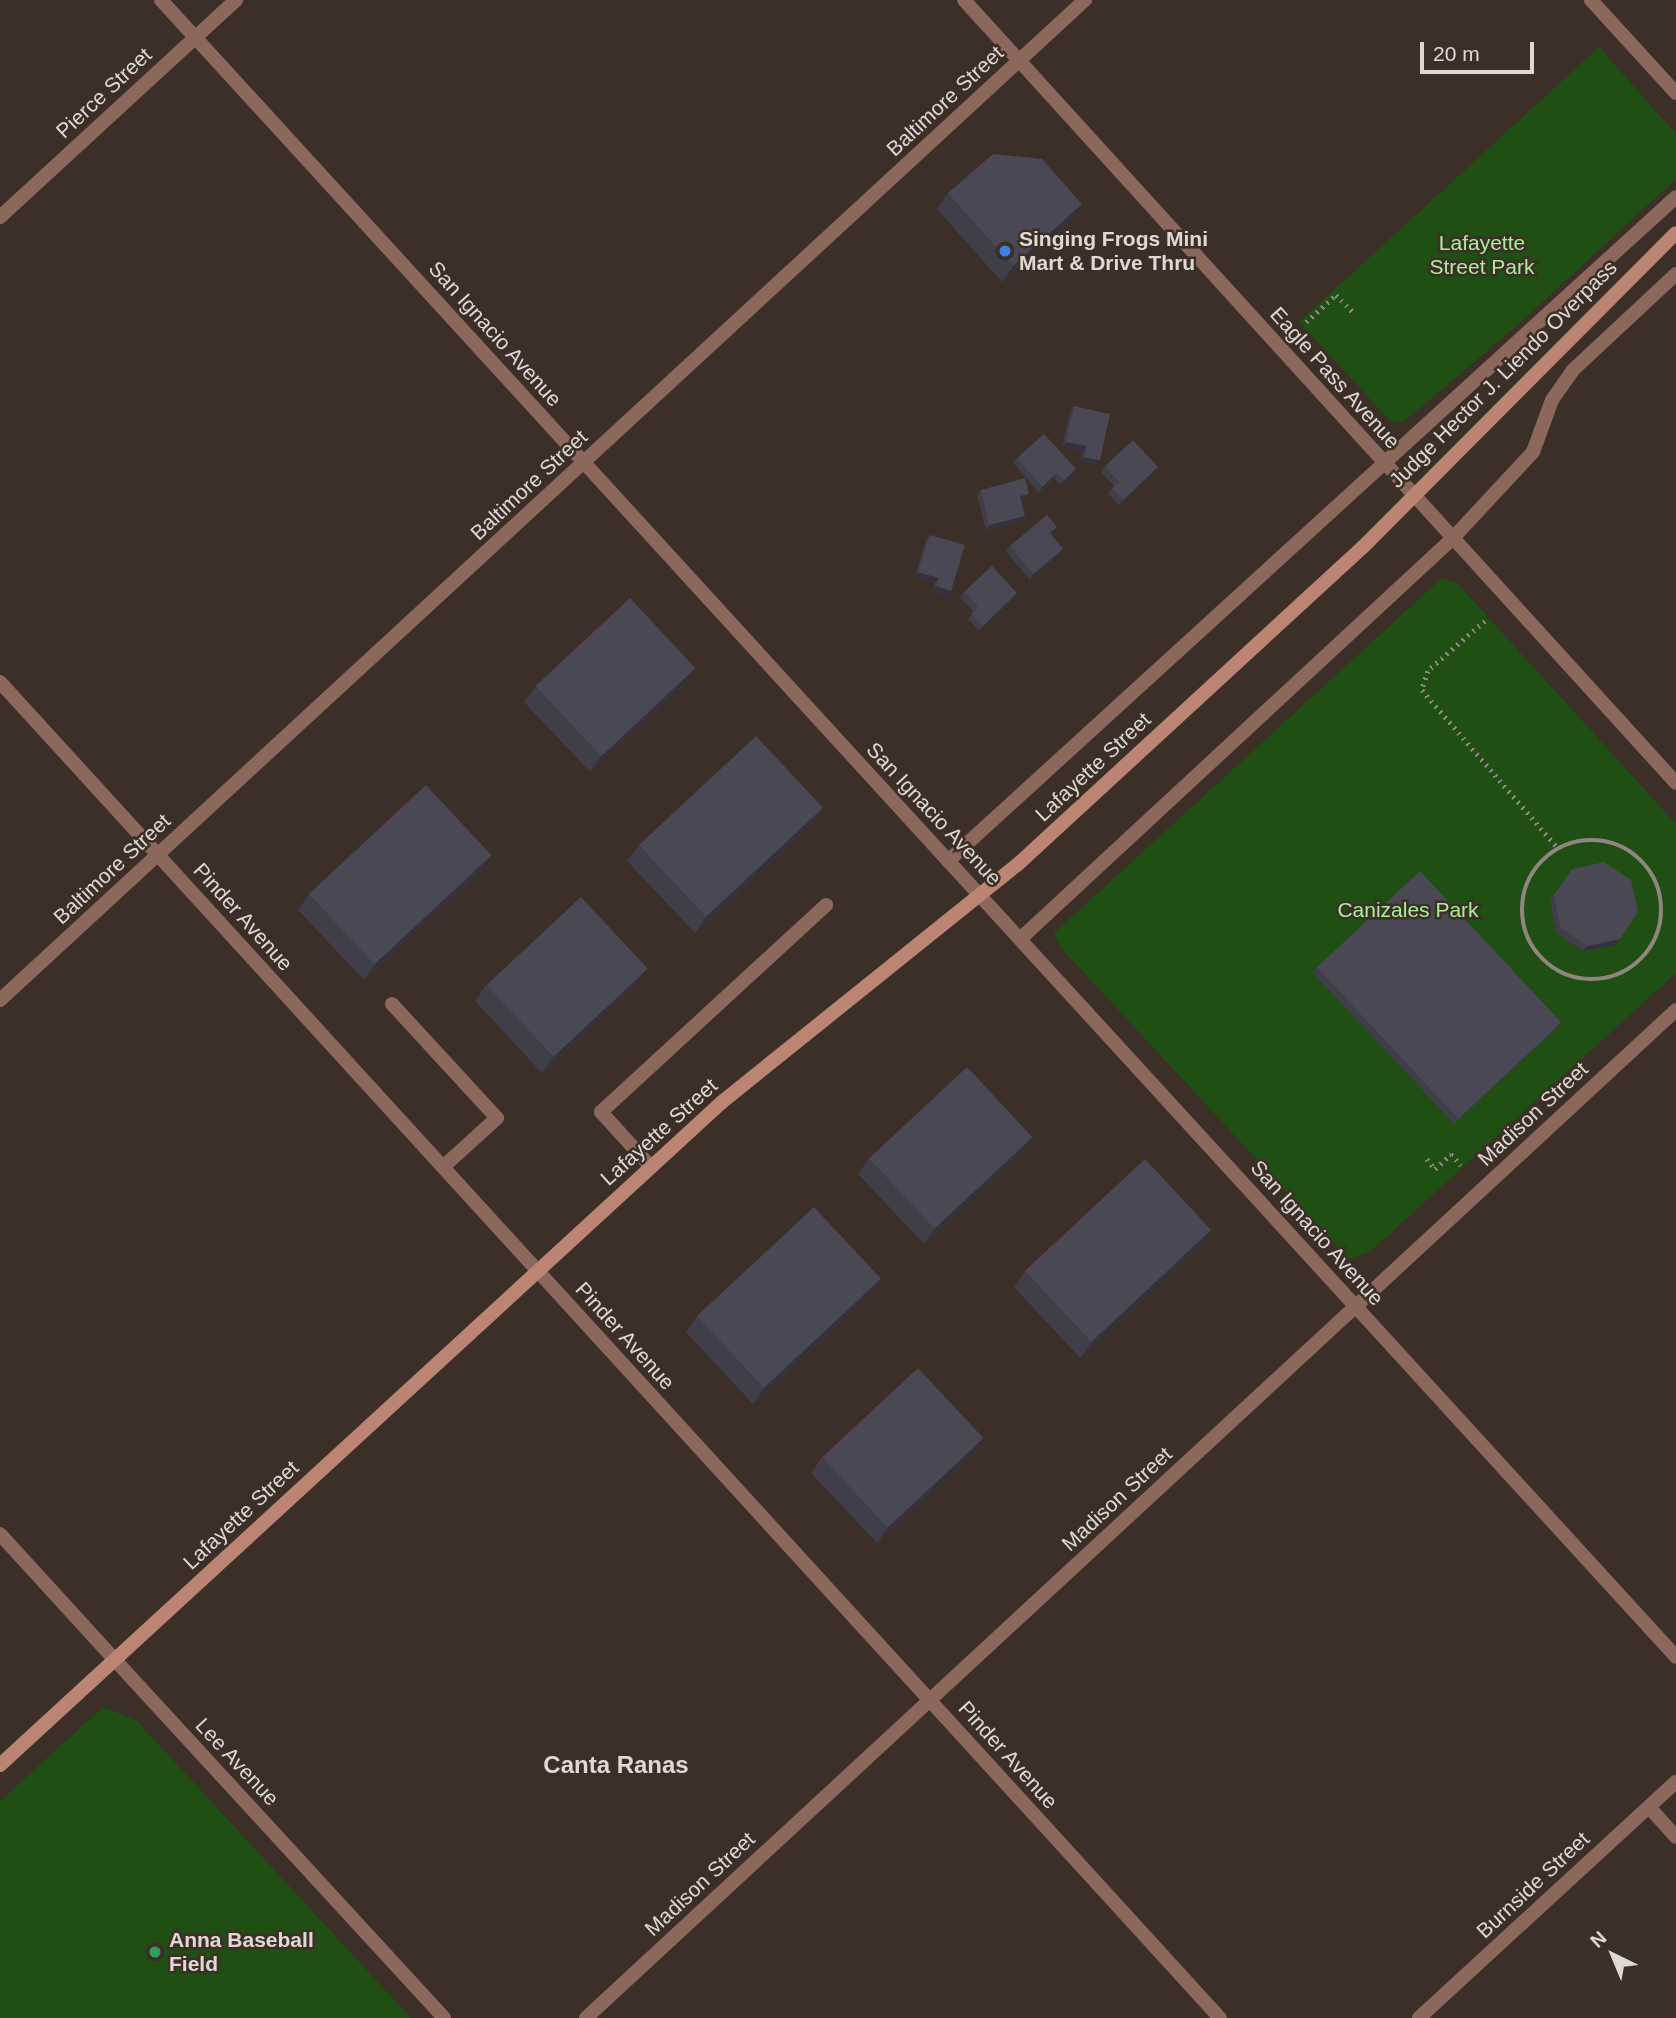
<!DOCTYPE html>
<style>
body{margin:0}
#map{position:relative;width:1676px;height:2018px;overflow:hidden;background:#3b2f28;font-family:Arial,sans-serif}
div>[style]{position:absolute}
.green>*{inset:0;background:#204f13}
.path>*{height:4.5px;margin-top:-2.25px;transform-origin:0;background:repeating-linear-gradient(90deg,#908680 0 2px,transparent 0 7px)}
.path>.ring{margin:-2.25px;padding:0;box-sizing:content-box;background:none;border:4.5px solid #908680;border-radius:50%}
.service>*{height:14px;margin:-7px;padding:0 7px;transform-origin:7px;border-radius:7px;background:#8b675c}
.minor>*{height:14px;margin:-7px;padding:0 7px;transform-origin:7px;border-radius:7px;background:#8b675c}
.tertiary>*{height:14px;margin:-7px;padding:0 7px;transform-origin:7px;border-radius:7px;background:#8b675c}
.secondary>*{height:14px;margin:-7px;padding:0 7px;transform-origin:7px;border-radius:7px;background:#bc8473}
.secondary-bridge>*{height:14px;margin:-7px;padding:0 7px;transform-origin:7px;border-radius:7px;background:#bc8473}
.wall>*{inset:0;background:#403e49}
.shaded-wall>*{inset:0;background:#34323c;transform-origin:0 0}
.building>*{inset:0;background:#4a4855;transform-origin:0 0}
.dots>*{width:19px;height:19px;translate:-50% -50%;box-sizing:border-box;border:4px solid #3b2f28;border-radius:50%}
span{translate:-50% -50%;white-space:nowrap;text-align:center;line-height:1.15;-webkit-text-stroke:5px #3b2f28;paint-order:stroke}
.street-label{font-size:21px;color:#e0d8d3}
.poi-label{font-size:21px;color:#e0d8d3;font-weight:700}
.left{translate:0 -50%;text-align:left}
.park-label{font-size:21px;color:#a7f097}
.quarter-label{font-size:24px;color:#e0d8d3;font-weight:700}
.north{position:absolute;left:1578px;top:1920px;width:70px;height:70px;-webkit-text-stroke:5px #3b2f28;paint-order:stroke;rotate:317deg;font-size:19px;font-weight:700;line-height:28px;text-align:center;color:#e0d8d3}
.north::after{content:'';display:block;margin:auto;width:24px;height:32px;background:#e0d8d3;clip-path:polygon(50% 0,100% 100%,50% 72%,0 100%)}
.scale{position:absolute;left:1420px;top:42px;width:114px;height:32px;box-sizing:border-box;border:4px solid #e0d8d3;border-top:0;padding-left:9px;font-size:21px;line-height:24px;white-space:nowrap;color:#e0d8d3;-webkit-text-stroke:5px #3b2f28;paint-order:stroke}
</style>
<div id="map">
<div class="green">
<div style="clip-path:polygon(1599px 47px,1676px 134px,1676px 179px,1521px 322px,1406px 420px,1392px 423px,1299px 322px)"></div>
<div style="clip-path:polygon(1442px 578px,1457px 583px,1676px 824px,1676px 973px,1370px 1252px,1349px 1259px,1061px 948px,1054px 933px)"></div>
<div style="clip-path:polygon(103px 1707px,136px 1720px,411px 2018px,0 2018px,0 1801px)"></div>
</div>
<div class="path">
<div style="left:1306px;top:322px;width:40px;rotate:-42deg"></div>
<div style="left:1336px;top:295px;width:25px;rotate:45deg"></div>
<div style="left:1485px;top:621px;width:76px;rotate:138.7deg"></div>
<div style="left:1428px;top:671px;width:20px;rotate:108deg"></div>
<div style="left:1422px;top:690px;width:210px;rotate:49.3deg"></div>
<div class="ring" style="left:1522px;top:840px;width:135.5px;height:135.5px"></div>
<div style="left:1427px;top:1159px;width:13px;rotate:51deg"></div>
<div style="left:1435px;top:1169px;width:22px;rotate:-43deg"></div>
<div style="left:1451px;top:1154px;width:15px;rotate:48deg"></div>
</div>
<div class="service">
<div style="left:392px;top:1004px;width:155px;rotate:47.4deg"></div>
<div style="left:497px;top:1118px;width:73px;rotate:137.8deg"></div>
<div style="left:651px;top:1167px;width:74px;rotate:-132.3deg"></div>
<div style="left:601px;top:1112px;width:306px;rotate:-42.6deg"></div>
</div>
<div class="minor">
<div style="left:161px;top:0;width:2245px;rotate:47.56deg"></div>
<div style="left:964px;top:0;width:1058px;rotate:47.72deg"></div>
<div style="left:1591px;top:0;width:126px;rotate:47.6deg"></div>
<div style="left:0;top:217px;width:321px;rotate:-42.6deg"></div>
<div style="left:0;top:682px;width:1809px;rotate:47.6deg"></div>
<div style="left:948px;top:861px;width:985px;rotate:-42.37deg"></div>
<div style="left:1020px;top:939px;width:590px;rotate:-42.8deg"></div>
<div style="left:1453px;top:538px;width:117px;rotate:-47.1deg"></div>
<div style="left:1533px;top:452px;width:55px;rotate:-69.9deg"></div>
<div style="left:1552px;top:400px;width:37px;rotate:-55deg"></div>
<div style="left:1573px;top:370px;width:141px;rotate:-43deg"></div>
<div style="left:115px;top:1660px;width:486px;rotate:47.4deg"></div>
<div style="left:1649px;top:1807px;width:40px;rotate:48deg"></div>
<div style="left:586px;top:2018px;width:1485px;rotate:-42.76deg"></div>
<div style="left:1419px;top:2018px;width:349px;rotate:-42.6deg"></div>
</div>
<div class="tertiary">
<div style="left:0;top:1000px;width:1476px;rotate:-42.67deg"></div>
<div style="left:0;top:1534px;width:171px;rotate:47.6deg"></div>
</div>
<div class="secondary">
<div style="left:0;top:1765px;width:980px;rotate:-42.56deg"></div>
<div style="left:722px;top:1102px;width:378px;rotate:-38.8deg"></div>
<div style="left:1017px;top:865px;width:470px;rotate:-42.6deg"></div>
</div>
<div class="secondary-bridge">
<div style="left:1363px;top:547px;width:443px;rotate:-45.1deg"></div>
</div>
<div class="wall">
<div style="clip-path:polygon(948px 193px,1071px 220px,1002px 282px,937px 209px)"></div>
<div style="clip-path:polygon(1074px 406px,1100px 460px,1096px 465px,1080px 462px,1083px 452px,1062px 448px,1070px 412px)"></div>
<div style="clip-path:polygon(1017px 458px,1072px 475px,1060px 485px,1054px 478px,1039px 493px,1013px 463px)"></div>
<div style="clip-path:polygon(1105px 466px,1154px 472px,1119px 505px,1108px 494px,1114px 486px,1101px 472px)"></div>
<div style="clip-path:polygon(981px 490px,1025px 500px,1021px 500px,1021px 521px,986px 531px,977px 495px)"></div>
<div style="clip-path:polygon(1053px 533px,1051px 535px,1059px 555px,1030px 580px,1006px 551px,1010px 546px)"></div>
<div style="clip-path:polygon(930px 535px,947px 597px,932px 592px,935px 583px,915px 577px,926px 540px)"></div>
<div style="clip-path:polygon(964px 592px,1013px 598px,979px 631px,968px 619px,974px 612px,960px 598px)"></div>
<div style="clip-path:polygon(695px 668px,684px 684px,590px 772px,524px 702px,536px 686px)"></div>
<div style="clip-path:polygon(823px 808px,812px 824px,695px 933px,627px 861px,639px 845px)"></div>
<div style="clip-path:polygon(1572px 869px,1616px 945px,1583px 951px,1556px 933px,1550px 901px)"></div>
<div style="clip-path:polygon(481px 871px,364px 980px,298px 910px,309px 894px)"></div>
<div style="clip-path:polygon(1317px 967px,1557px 1028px,1454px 1124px,1313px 973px)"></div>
<div style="clip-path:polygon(486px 985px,636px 985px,542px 1073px,475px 1001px)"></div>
<div style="clip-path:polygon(1021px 1153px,924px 1244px,858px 1174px,869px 1158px)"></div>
<div style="clip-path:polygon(1200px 1246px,1080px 1358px,1014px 1287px,1025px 1271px)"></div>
<div style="clip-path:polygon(870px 1295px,753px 1404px,686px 1332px,697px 1316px)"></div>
<div style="clip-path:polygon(972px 1454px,877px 1543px,811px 1473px,822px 1457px)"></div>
</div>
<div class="shaded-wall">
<div style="clip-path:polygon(1082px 204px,1071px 220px,1002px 282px,1013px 266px)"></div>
<div style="clip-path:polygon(1066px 442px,1087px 446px,1083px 452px,1062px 448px)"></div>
<div style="clip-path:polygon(1084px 457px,1100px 460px,1096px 465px,1080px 462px)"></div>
<div style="clip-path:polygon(1158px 467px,1154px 472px,1119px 505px,1123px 500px)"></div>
<div style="clip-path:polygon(1076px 469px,1072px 475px,1060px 485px,1064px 480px)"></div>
<div style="clip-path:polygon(1057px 473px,1054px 478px,1039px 493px,1042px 487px)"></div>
<div style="clip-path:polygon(1029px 494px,1025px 500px,1016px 501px,1020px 496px)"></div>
<div style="clip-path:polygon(1025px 516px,1021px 521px,986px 531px,989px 525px)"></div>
<div style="clip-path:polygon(1063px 549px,1059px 555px,1030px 580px,1033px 574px)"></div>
<div style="clip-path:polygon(918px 572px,939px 578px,935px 583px,915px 577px)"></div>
<div style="clip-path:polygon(936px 586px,951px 591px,947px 597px,932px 592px)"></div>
<div style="clip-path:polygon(1017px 593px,1013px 598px,979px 631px,983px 626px)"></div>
<div style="clip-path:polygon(695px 668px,684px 684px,590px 772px,601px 756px)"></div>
<div style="clip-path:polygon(823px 808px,812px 824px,695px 933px,706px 917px)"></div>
<div style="clip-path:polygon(492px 855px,481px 871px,364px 980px,375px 964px)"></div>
<div style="clip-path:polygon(1620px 939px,1616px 945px,1583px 951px,1587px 946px)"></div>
<div style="clip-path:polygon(648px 969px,636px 985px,542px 1073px,553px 1057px)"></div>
<div style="left:1561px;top:1023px;width:6px;height:141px;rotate:129deg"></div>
<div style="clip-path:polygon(1032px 1137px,1021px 1153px,924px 1244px,935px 1228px)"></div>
<div style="clip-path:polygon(1211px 1230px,1200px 1246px,1080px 1358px,1092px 1342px)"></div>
<div style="clip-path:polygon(881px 1279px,870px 1295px,753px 1404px,764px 1388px)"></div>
<div style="clip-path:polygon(983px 1438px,972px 1454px,877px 1543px,888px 1527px)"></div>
</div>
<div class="building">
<div style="clip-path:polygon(993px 154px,1042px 159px,1082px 204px,1013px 266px,948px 193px)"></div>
<div style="clip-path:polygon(1074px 406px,1110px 414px,1100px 460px,1084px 457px,1087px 446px,1066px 442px)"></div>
<div style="clip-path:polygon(1044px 434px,1076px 469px,1064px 480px,1057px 473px,1042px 487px,1017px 458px)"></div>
<div style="clip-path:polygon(1133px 440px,1158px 467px,1123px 500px,1112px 488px,1119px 482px,1105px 466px)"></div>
<div style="clip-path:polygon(1025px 478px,1029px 494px,1020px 496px,1025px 516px,989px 525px,981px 490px)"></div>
<div style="clip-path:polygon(1047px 515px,1057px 527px,1050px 533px,1063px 549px,1033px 574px,1010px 546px)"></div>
<div style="clip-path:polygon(930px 535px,965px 545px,951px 591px,936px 586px,939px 578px,918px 572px)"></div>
<div style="clip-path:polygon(992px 566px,1017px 593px,983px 626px,971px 614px,978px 607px,964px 592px)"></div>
<div style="left:630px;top:598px;width:96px;height:129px;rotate:47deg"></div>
<div style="left:756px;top:736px;width:98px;height:160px;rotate:47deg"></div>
<div style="left:426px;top:785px;width:96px;height:160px;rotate:47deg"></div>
<div style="clip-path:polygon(1604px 862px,1631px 880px,1638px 912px,1620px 939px,1587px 946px,1560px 927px,1554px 895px,1572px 869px)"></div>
<div style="left:1420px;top:871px;width:207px;height:141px;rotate:47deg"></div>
<div style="left:581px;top:897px;width:98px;height:129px;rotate:47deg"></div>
<div style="left:967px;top:1067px;width:96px;height:134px;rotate:47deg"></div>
<div style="left:1145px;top:1159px;width:97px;height:164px;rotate:47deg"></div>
<div style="left:814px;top:1207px;width:98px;height:160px;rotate:47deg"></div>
<div style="left:918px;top:1368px;width:96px;height:131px;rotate:47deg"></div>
</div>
<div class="dots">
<div style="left:1005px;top:251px;background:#3f7fe0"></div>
<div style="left:155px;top:1952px;background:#2e9e5b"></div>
</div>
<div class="street-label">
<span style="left:104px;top:93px;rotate:-43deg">Pierce Street</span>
<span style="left:945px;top:101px;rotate:-43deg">Baltimore Street</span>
<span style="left:495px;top:334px;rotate:48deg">San Ignacio Avenue</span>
<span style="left:1503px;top:374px;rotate:-45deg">Judge Hector J. Liendo Overpass</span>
<span style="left:1335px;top:378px;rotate:48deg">Eagle Pass Avenue</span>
<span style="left:529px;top:485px;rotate:-43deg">Baltimore Street</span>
<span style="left:1093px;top:767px;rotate:-43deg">Lafayette Street</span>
<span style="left:934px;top:814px;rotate:47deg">San Ignacio Avenue</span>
<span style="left:112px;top:869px;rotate:-43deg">Baltimore Street</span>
<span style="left:243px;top:917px;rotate:48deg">Pinder Avenue</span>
<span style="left:1533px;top:1114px;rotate:-43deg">Madison Street</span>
<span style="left:659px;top:1132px;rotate:-42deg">Lafayette Street</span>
<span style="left:1317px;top:1233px;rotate:48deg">San Ignacio Avenue</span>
<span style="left:625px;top:1336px;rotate:48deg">Pinder Avenue</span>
<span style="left:1117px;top:1499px;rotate:-43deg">Madison Street</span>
<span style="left:241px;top:1515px;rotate:-43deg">Lafayette Street</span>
<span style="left:1008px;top:1755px;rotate:48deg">Pinder Avenue</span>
<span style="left:237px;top:1762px;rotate:47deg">Lee Avenue</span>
<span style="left:700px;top:1884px;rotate:-43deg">Madison Street</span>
<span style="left:1533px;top:1885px;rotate:-43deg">Burnside Street</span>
</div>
<div class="poi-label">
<span class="left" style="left:1019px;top:251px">Singing Frogs Mini<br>Mart &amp; Drive Thru</span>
<span class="left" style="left:169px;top:1952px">Anna Baseball<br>Field</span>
</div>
<div class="park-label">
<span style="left:1482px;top:255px">Lafayette<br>Street Park</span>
<span style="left:1408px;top:910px">Canizales Park</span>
</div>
<div class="quarter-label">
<span style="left:616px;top:1765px">Canta Ranas</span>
</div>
<div class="north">N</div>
<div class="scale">20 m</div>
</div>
